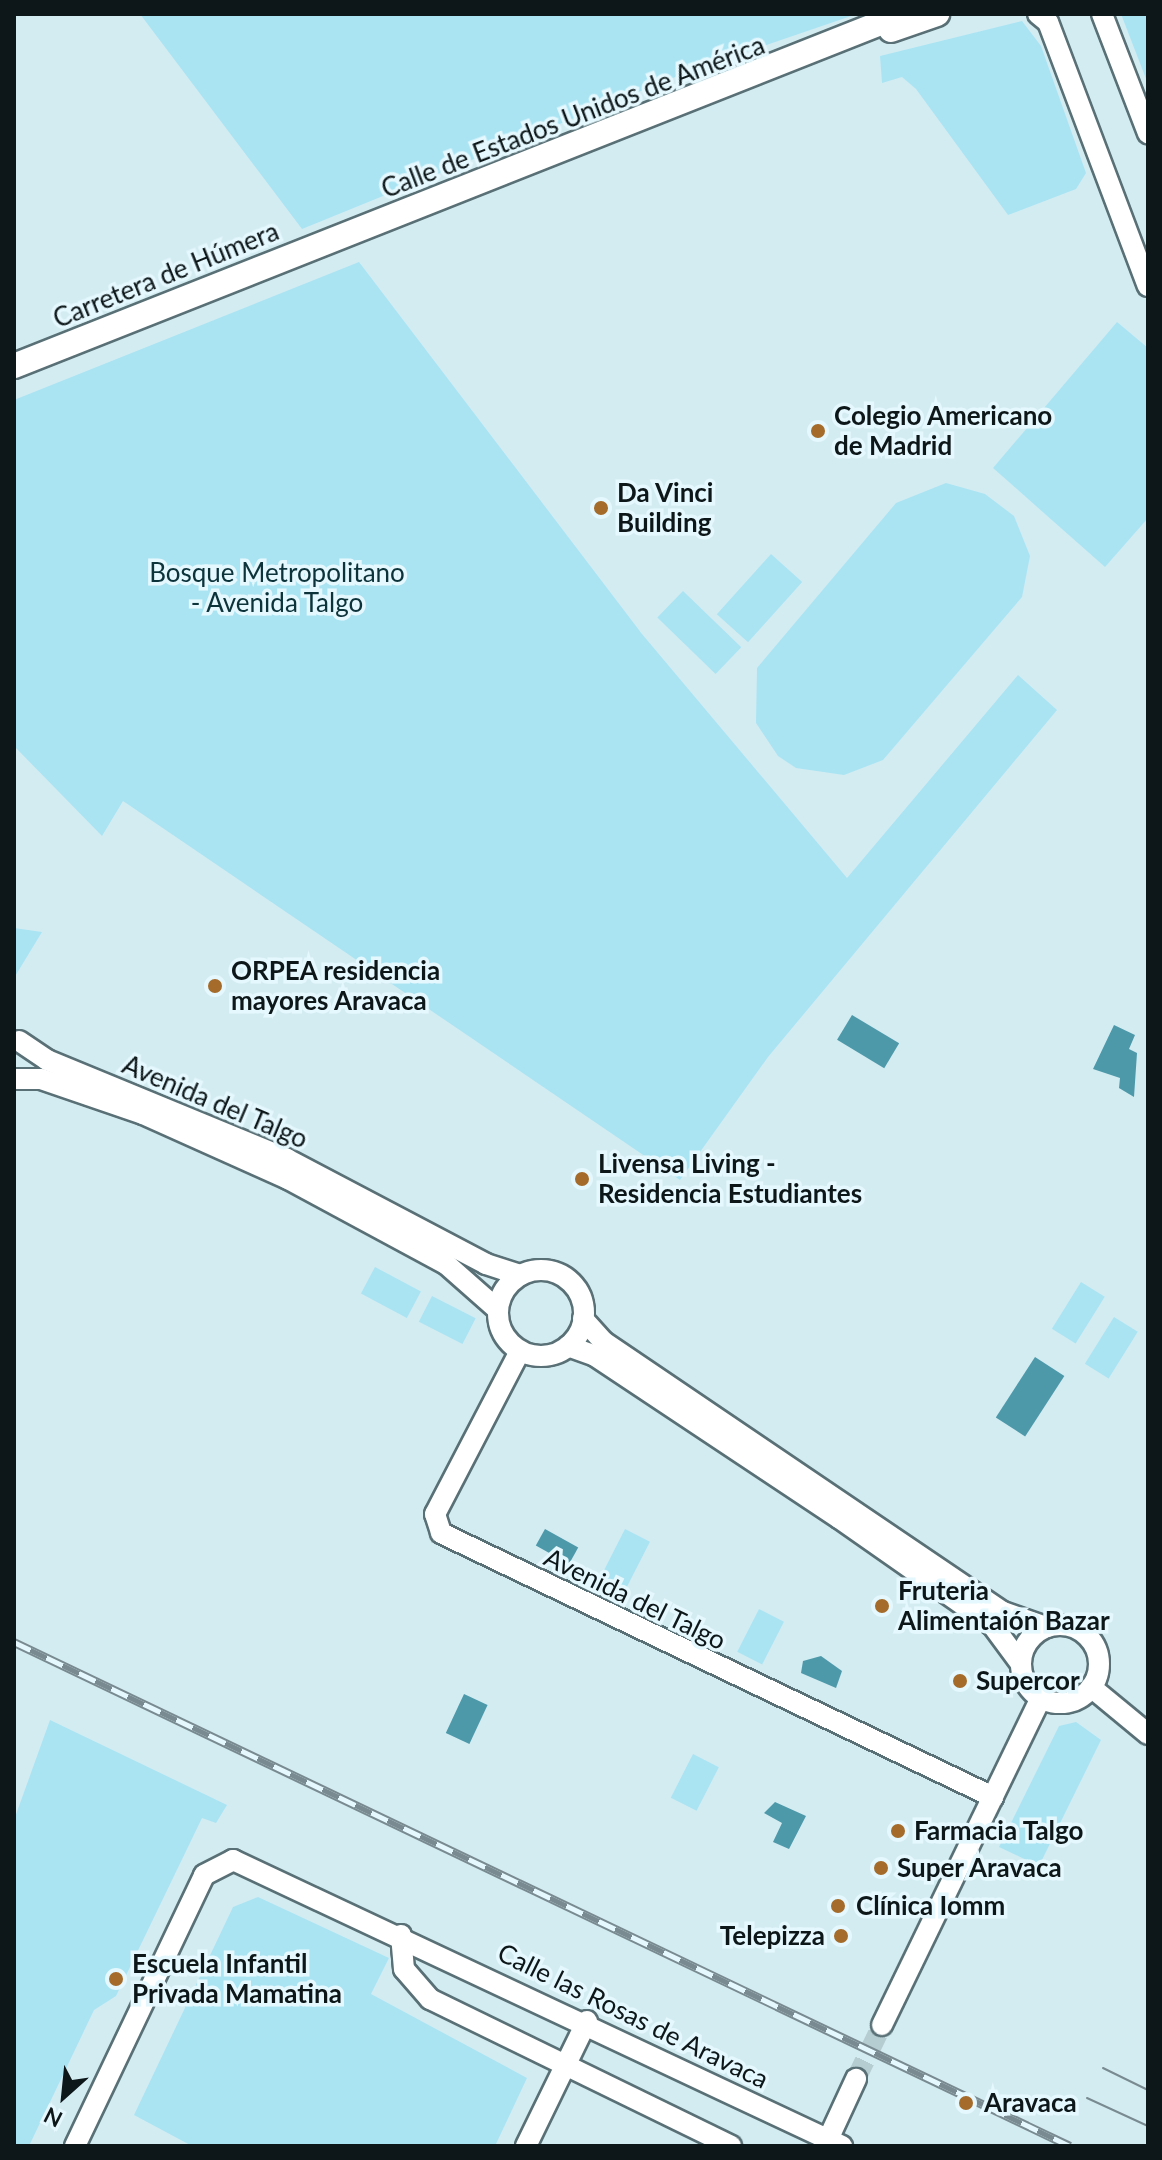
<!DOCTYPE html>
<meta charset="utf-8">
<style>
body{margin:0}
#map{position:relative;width:1162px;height:2160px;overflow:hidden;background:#d3ecf2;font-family:Lato,sans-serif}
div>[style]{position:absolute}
.green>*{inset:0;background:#aae4f3;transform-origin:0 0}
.water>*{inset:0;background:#4d99aa;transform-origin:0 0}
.minor-tunnel>*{height:20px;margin-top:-10px;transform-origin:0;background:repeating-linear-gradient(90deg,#b5ccd1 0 20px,transparent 0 30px)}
.roads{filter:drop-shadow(2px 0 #597076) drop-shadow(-2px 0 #597076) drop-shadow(0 2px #597076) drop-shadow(0 -2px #597076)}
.minor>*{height:20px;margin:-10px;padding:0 10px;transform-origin:10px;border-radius:10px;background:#fff}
.minor>.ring{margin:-10px;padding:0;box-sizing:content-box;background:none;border:20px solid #fff;border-radius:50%}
.major>*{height:24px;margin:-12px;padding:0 12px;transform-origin:12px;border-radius:12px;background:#fff}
.tram>*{height:2px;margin:-1px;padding:0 1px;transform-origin:1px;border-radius:1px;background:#798b90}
.rail>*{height:9px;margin-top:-4.5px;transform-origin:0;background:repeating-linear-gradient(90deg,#e4f8fd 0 18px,#798b90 0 36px);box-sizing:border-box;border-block:2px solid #798b90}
.dots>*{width:22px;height:22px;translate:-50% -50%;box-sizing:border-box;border:4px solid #e4f8fd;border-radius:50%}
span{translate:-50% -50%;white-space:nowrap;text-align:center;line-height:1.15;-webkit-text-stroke:7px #e4f8fd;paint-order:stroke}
.street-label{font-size:26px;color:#0d1619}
.poi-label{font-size:26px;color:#0d1619;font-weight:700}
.left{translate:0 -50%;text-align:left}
.right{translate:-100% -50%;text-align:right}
.park-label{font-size:26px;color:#0c323a}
.frame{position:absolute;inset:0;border:16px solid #0d1619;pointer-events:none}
.north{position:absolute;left:24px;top:2056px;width:80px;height:80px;-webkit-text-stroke:6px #e4f8fd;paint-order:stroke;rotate:207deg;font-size:22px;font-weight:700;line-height:32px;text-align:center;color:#0d1619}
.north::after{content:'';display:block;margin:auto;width:28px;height:36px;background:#0d1619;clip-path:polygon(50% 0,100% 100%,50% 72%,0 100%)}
</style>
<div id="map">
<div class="green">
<div style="clip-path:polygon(140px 14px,857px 14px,690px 71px,302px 229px)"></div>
<div style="clip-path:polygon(1121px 14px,1148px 14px,1148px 84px)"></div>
<div style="clip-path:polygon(1022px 21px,1041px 46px,1086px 173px,1076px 189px,1008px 215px,916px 89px,902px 77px,882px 83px,880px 56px)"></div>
<div style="clip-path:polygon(359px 262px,642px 634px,847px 878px,1018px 675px,1057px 710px,768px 1057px,680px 1180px,123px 801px,102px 836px,14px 746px,14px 400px)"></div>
<div style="clip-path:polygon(1117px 322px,1148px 348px,1148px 518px,1105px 567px,993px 468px)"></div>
<div style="clip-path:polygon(946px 483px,985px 494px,1014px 516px,1030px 556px,1022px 597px,883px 760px,844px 775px,796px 768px,778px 756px,756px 723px,757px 668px,896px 503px)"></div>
<div style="left:771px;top:554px;width:42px;height:81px;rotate:42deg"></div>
<div style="left:683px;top:591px;width:81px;height:37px;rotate:44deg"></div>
<div style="clip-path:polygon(14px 928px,42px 932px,14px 978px)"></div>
<div style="left:375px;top:1267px;width:52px;height:30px;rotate:28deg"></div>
<div style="left:1081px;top:1282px;width:28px;height:55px;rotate:32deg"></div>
<div style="left:432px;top:1296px;width:49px;height:29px;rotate:27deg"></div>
<div style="left:1114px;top:1317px;width:28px;height:55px;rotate:32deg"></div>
<div style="left:625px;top:1529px;width:28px;height:56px;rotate:27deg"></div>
<div style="left:759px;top:1609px;width:28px;height:48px;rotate:27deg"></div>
<div style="clip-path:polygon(50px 1720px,227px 1805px,216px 1823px,202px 1818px,116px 1996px,94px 2010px,29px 2146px,14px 2146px,14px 1820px)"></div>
<div style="clip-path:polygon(1076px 1722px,1101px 1740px,1039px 1866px,999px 1847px,1059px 1726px)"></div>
<div style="left:693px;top:1754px;width:29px;height:49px;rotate:27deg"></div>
<div style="clip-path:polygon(258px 1897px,389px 1958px,371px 1994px,527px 2078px,495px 2146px,192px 2146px,134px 2115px,233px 1907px)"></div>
</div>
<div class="water">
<div style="left:852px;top:1015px;width:55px;height:29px;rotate:31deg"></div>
<div style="clip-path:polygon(1114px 1025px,1135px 1035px,1129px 1049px,1137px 1053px,1134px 1097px,1119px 1088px,1120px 1078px,1093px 1069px)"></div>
<div style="left:1035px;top:1357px;width:35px;height:72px;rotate:33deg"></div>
<div style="left:545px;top:1529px;width:38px;height:19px;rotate:29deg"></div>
<div style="clip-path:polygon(821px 1656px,842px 1671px,836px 1688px,801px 1673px,803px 1661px)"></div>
<div style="left:464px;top:1694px;width:26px;height:43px;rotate:25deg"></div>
<div style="clip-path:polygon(775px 1802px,806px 1816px,789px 1849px,773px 1842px,782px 1823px,764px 1813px)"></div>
</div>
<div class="minor-tunnel">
<div style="left:856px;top:2079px;width:60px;rotate:-64.3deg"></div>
</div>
<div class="roads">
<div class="minor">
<div style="left:1038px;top:14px;width:13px;rotate:39deg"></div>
<div style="left:1048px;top:22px;width:282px;rotate:69.3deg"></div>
<div style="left:1102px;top:14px;width:128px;rotate:68.9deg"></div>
<div style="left:19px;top:1041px;width:34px;rotate:34deg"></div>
<div style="left:47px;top:1060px;width:260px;rotate:22.4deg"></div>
<div style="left:287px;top:1159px;width:225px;rotate:27.8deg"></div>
<div style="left:486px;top:1264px;width:36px;rotate:18deg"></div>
<div style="left:14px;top:1079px;width:27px"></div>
<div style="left:41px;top:1079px;width:108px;rotate:18.9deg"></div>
<div style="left:143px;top:1114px;width:159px;rotate:24.1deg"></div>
<div style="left:288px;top:1179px;width:179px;rotate:28.3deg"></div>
<div style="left:446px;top:1264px;width:68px;rotate:41.4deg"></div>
<div class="ring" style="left:498px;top:1270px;width:66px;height:66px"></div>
<div style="left:583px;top:1319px;width:31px;rotate:48deg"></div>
<div style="left:604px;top:1342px;width:482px;rotate:34.1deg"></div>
<div style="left:1003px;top:1612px;width:46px;rotate:19.2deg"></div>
<div style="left:568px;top:1346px;width:29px;rotate:20deg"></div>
<div style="left:595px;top:1356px;width:293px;rotate:33.6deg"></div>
<div style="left:839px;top:1518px;width:188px;rotate:35deg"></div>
<div style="left:993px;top:1626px;width:47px;rotate:53.6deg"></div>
<div style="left:520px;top:1351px;width:184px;rotate:117.5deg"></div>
<div style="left:435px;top:1514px;width:20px;rotate:72deg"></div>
<div style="left:441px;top:1533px;width:612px;rotate:25.56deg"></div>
<div class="ring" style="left:1021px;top:1625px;width:58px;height:58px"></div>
<div style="left:1091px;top:1687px;width:74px;rotate:39.5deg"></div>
<div style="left:401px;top:1935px;width:34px;rotate:85deg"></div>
<div style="left:404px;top:1969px;width:40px;rotate:49deg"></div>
<div style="left:430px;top:1999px;width:335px;rotate:26deg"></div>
<div style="left:882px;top:2025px;width:364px;rotate:-64.1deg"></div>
<div style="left:75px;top:2146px;width:300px;rotate:-64.5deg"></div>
<div style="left:204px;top:1875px;width:33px;rotate:-27deg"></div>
<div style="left:233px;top:1860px;width:673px;rotate:25.16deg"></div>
<div style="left:526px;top:2146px;width:139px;rotate:-64deg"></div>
<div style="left:825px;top:2146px;width:74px;rotate:-65.2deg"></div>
</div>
<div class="major">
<div style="left:891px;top:30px;width:49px;rotate:-19.2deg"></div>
<div style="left:14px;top:366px;width:956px;rotate:-21.6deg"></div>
</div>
</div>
<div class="tram">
<div style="left:1103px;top:2068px;width:50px;rotate:26.1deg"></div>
<div style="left:1087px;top:2098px;width:67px;rotate:24.7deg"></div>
</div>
<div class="rail">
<div style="left:14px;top:1642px;width:1170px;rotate:25.51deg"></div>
</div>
<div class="dots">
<div style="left:818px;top:431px;background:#a56b2b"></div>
<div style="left:601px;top:508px;background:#a56b2b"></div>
<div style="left:215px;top:986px;background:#a56b2b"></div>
<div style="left:582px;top:1179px;background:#a56b2b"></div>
<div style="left:882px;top:1606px;background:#a56b2b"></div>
<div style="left:960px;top:1681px;background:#a56b2b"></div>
<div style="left:898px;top:1831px;background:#a56b2b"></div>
<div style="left:881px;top:1868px;background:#a56b2b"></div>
<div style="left:838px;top:1906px;background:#a56b2b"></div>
<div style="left:841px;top:1936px;background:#a56b2b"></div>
<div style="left:116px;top:1979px;background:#a56b2b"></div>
<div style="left:966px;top:2103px;background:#a56b2b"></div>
</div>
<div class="street-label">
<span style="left:573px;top:117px;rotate:-21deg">Calle de Estados Unidos de América</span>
<span style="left:166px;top:275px;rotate:-22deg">Carretera de Húmera</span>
<span style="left:215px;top:1102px;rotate:23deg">Avenida del Talgo</span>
<span style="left:635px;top:1599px;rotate:26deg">Avenida del Talgo</span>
<span style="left:633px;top:2016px;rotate:26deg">Calle las Rosas de Aravaca</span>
</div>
<div class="poi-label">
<span class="left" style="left:834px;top:431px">Colegio Americano<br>de Madrid</span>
<span class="left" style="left:617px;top:508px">Da Vinci<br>Building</span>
<span class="left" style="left:231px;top:986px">ORPEA residencia<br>mayores Aravaca</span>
<span class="left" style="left:598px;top:1179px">Livensa Living -<br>Residencia Estudiantes</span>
<span class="left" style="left:898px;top:1606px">Fruteria<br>Alimentaión Bazar</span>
<span class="left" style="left:976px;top:1681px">Supercor</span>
<span class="left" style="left:914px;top:1831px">Farmacia Talgo</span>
<span class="left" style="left:897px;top:1868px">Super Aravaca</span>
<span class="left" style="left:856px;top:1906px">Clínica Iomm</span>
<span class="right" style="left:825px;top:1936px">Telepizza</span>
<span class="left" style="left:132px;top:1979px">Escuela Infantil<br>Privada Mamatina</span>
<span class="left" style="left:984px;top:2103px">Aravaca</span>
</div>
<div class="park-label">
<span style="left:277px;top:588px">Bosque Metropolitano<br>- Avenida Talgo</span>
</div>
<div class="frame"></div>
<div class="north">N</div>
</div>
